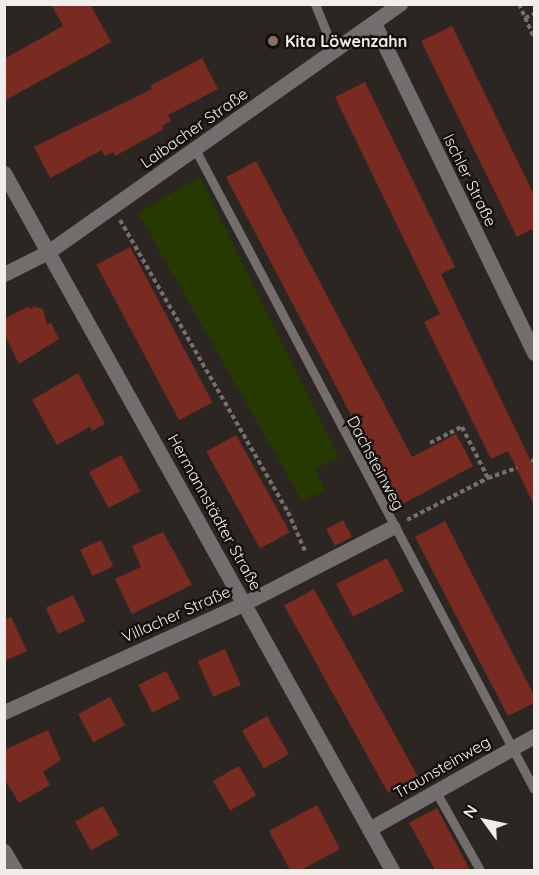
<!DOCTYPE html>
<meta charset="utf-8">
<style>
body{margin:0}
#map{position:relative;width:539px;height:875px;overflow:hidden;background:#2b2622;font-family:Quicksand,sans-serif}
div>[style]{position:absolute}
.green>*{inset:0;background:#263900}
.building>*{inset:0;background:#7a2b21;transform-origin:0 0}
.path>*{height:4px;margin-top:-2px;transform-origin:0;background:repeating-linear-gradient(90deg,#74706d 0 4.5px,transparent 0 7.5px)}
.service>*{height:9px;margin:-4.5px;padding:0 4.5px;transform-origin:4.5px;border-radius:4.5px;background:#716e6d}
.minor>*{height:15px;margin:-7.5px;padding:0 7.5px;transform-origin:7.5px;border-radius:7.5px;background:#716e6d}
.dots>*{width:16px;height:16px;translate:-50% -50%;box-sizing:border-box;border:3px solid #120f0e;border-radius:50%}
span{translate:-50% -50%;white-space:nowrap;text-align:center;line-height:1.15;-webkit-text-stroke:5px #120f0e;paint-order:stroke}
.poi-label{font-size:16px;color:#f0edeb;font-weight:700}
.left{translate:0 -50%;text-align:left}
.street-label{font-size:16px;color:#f0edeb}
.frame{position:absolute;inset:0;border:6px solid #f0edeb;pointer-events:none}
.north{position:absolute;left:455px;top:791px;width:60px;height:60px;-webkit-text-stroke:4px #120f0e;paint-order:stroke;rotate:303deg;font-size:16px;font-weight:700;line-height:24px;text-align:center;color:#f0edeb}
.north::after{content:'';display:block;margin:auto;width:21px;height:27px;background:#f0edeb;clip-path:polygon(50% 0,100% 100%,50% 72%,0 100%)}
</style>
<div id="map">
<div class="green">
<div style="clip-path:polygon(200px 177px,339px 458px,315px 469px,325px 490px,303px 502px,138px 213px)"></div>
</div>
<div class="building">
<div style="clip-path:polygon(51px 4px,90px 4px,111px 42px,6px 100px,4px 59px,63px 26px)"></div>
<div style="clip-path:polygon(452px 26px,534px 195px,534px 234px,532px 229px,517px 237px,421px 41px)"></div>
<div style="clip-path:polygon(202px 58px,218px 89px,168px 115px,171px 121px,162px 126px,164px 129px,115px 156px,113px 152px,105px 156px,102px 150px,50px 178px,34px 147px,152px 89px,150px 86px)"></div>
<div style="clip-path:polygon(365px 82px,455px 267px,441px 274px,534px 468px,534px 505px,508px 451px,491px 459px,424px 322px,440px 314px,335px 97px)"></div>
<div style="clip-path:polygon(256px 161px,412px 457px,456px 434px,473px 466px,399px 506px,226px 177px)"></div>
<div style="left:130px;top:247px;width:176px;height:38px;rotate:62deg"></div>
<div style="clip-path:polygon(33px 306px,43px 309px,47px 324px,51px 323px,59px 339px,19px 364px,4px 333px,4px 319px,27px 307px,32px 309px)"></div>
<div style="clip-path:polygon(78px 373px,105px 424px,92px 431px,90px 427px,57px 445px,32px 400px)"></div>
<div style="left:236px;top:435px;width:111px;height:34px;rotate:61deg"></div>
<div style="left:121px;top:455px;width:41px;height:36px;rotate:62deg"></div>
<div style="left:343px;top:520px;width:19px;height:19px;rotate:62deg"></div>
<div style="clip-path:polygon(445px 521px,534px 695px,534px 703px,508px 716px,415px 537px)"></div>
<div style="clip-path:polygon(163px 532px,192px 585px,132px 614px,115px 579px,141px 567px,132px 546px)"></div>
<div style="left:101px;top:540px;width:29px;height:23px;rotate:65deg"></div>
<div style="left:387px;top:558px;width:37px;height:57px;rotate:63deg"></div>
<div style="left:314px;top:589px;width:214px;height:34px;rotate:61deg"></div>
<div style="left:73px;top:595px;width:29px;height:30px;rotate:65deg"></div>
<div style="clip-path:polygon(11px 617px,27px 651px,4px 661px,4px 620px)"></div>
<div style="left:225px;top:649px;width:39px;height:30px;rotate:66deg"></div>
<div style="left:166px;top:671px;width:31px;height:31px;rotate:63deg"></div>
<div style="left:110px;top:697px;width:32px;height:36px;rotate:62deg"></div>
<div style="left:267px;top:716px;width:44px;height:29px;rotate:60deg"></div>
<div style="clip-path:polygon(48px 730px,61px 760px,43px 772px,50px 785px,19px 803px,4px 778px,4px 750px)"></div>
<div style="left:239px;top:766px;width:34px;height:30px;rotate:60deg"></div>
<div style="clip-path:polygon(317px 805px,340px 849px,301px 870px,290px 870px,269px 831px)"></div>
<div style="left:103px;top:806px;width:33px;height:32px;rotate:61deg"></div>
<div style="clip-path:polygon(437px 808px,470px 870px,435px 870px,409px 823px)"></div>
</div>
<div class="path">
<div style="left:519px;top:4px;width:37px;rotate:66deg"></div>
<div style="left:525px;top:18px;width:10px;rotate:-24deg"></div>
<div style="left:120px;top:220px;width:337px;rotate:60.1deg"></div>
<div style="left:288px;top:512px;width:43px;rotate:66.4deg"></div>
<div style="left:430px;top:443px;width:36px;rotate:-27deg"></div>
<div style="left:462px;top:427px;width:57px;rotate:63deg"></div>
<div style="left:531px;top:461px;width:3px;rotate:-18deg"></div>
<div style="left:407px;top:520px;width:91px;rotate:-27.4deg"></div>
<div style="left:488px;top:478px;width:31px;rotate:-19deg"></div>
</div>
<div class="service">
<div style="left:315px;top:4px;width:51px;rotate:68deg"></div>
<div style="left:195px;top:149px;width:724px;rotate:62.09deg"></div>
<div style="left:436px;top:792px;width:90px;rotate:60.6deg"></div>
</div>
<div class="minor">
<div style="left:374px;top:23px;width:367px;rotate:64.1deg"></div>
<div style="left:4px;top:173px;width:798px;rotate:60.9deg"></div>
<div style="left:4px;top:274px;width:49px;rotate:-26.6deg"></div>
<div style="left:48px;top:252px;width:431px;rotate:-35.2deg"></div>
<div style="left:4px;top:712px;width:265px;rotate:-24.3deg"></div>
<div style="left:245px;top:603px;width:166px;rotate:-27.2deg"></div>
<div style="left:369px;top:829px;width:189px;rotate:-29.4deg"></div>
<div style="left:4px;top:851px;width:22px;rotate:60deg"></div>
</div>
<div class="dots">
<div style="left:273px;top:41px;background:#8d6e63"></div>
</div>
<div class="poi-label">
<span class="left" style="left:285px;top:41px">Kita Löwenzahn</span>
</div>
<div class="street-label">
<span style="left:194px;top:128px;rotate:-35deg">Laibacher Straße</span>
<span style="left:470px;top:180px;rotate:64deg">Ischler Straße</span>
<span style="left:376px;top:463px;rotate:62deg">Dachsteinweg</span>
<span style="left:215px;top:512px;rotate:61deg">Hermannstädter Straße</span>
<span style="left:176px;top:614px;rotate:-24deg">Villacher Straße</span>
<span style="left:442px;top:767px;rotate:-30deg">Traunsteinweg</span>
</div>
<div class="frame"></div>
<div class="north">N</div>
</div>
